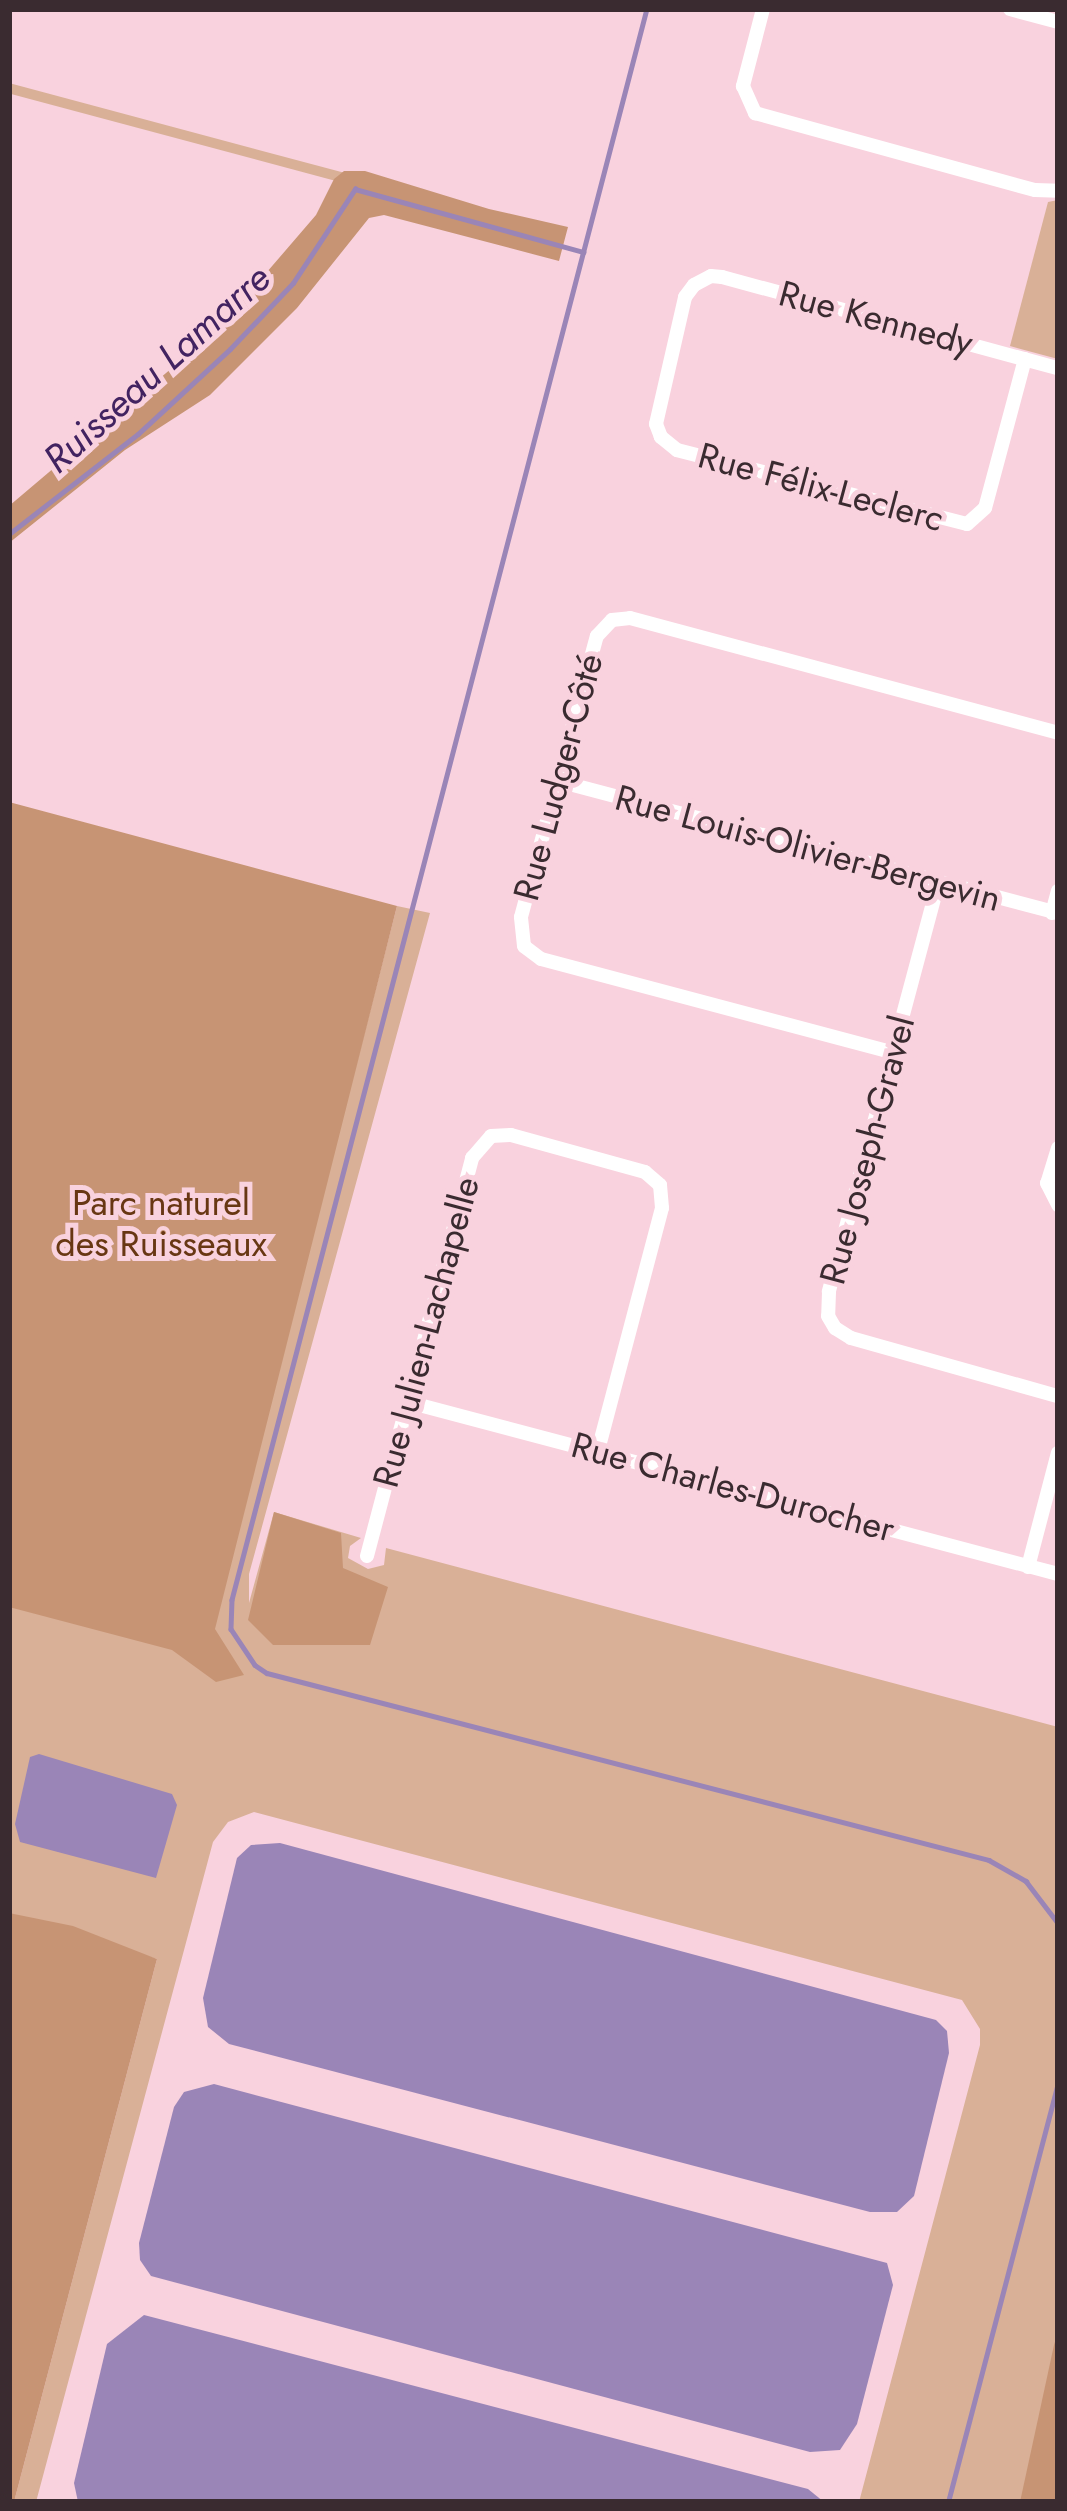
<!DOCTYPE html>
<meta charset="utf-8">
<style>
body{margin:0}
#map{position:relative;width:1067px;height:2511px;overflow:hidden;background:#f9d2de;font-family:Jost,sans-serif}
div>[style]{position:absolute}
.green>*{inset:0;background:#d9b097;transform-origin:0 0}
.forest>*{inset:0;background:#c79474}
.water>*{inset:0;background:#9a85b7}
.stream>*{height:4.5px;margin:-2.25px;padding:0 2.25px;transform-origin:2.25px;border-radius:2.25px;background:#9a85b7}
.street>*{height:14px;margin:-7px;padding:0 7px;transform-origin:7px;border-radius:7px;background:#fff}
span{translate:-50% -50%;white-space:nowrap;text-align:center;line-height:1.15;-webkit-text-stroke:10px #f9d2de;paint-order:stroke}
.street-label{font-size:36px;color:#3a2b30}
.park-label{font-size:36px;color:#683713}
.water-label{font-size:39px;color:#422361;font-style:italic}
.frame{position:absolute;inset:0;border:12px solid #3a2b30;pointer-events:none}
</style>
<div id="map">
<div class="green">
<div style="left:9px;top:83px;width:346px;height:10px;rotate:15deg"></div>
<div style="clip-path:polygon(1058px 200px,1058px 359px,1010px 346px,1048px 202px)"></div>
<div style="clip-path:polygon(397px 906px,430px 913px,249px 1574px,249px 1603px,274px 1512px,361px 1538px,350px 1546px,348px 1558px,368px 1569px,384px 1565px,386px 1548px,1058px 1727px,1058px 2502px,859px 2502px,980px 2045px,980px 2029px,962px 2000px,254px 1812px,228px 1822px,213px 1842px,36px 2502px,14px 2502px,157px 1959px,9px 1913px,9px 1023px,343px 1117px)"></div>
</div>
<div class="forest">
<div style="clip-path:polygon(344px 171px,365px 171px,489px 209px,568px 227px,559px 261px,384px 215px,369px 218px,297px 308px,210px 395px,125px 450px,9px 543px,9px 506px,218px 329px,316px 215px,334px 179px)"></div>
<div style="clip-path:polygon(9px 802px,397px 906px,215px 1629px,244px 1675px,216px 1682px,172px 1650px,9px 1607px)"></div>
<div style="clip-path:polygon(274px 1512px,341px 1533px,343px 1568px,388px 1587px,370px 1645px,273px 1645px,248px 1620px)"></div>
<div style="clip-path:polygon(9px 1913px,73px 1926px,157px 1959px,14px 2502px,9px 2502px)"></div>
<div style="clip-path:polygon(1058px 2332px,1058px 2502px,1020px 2502px,1054px 2345px)"></div>
</div>
<div class="water">
<div style="clip-path:polygon(39px 1754px,172px 1794px,177px 1805px,156px 1878px,20px 1842px,15px 1824px,30px 1757px)"></div>
<div style="clip-path:polygon(280px 1843px,936px 2020px,947px 2031px,949px 2053px,914px 2196px,897px 2212px,870px 2212px,229px 2044px,208px 2027px,203px 1998px,237px 1858px,251px 1845px)"></div>
<div style="clip-path:polygon(214px 2084px,887px 2263px,893px 2285px,857px 2424px,840px 2450px,810px 2452px,151px 2276px,140px 2260px,139px 2243px,174px 2107px,184px 2092px)"></div>
<div style="clip-path:polygon(144px 2315px,808px 2489px,824px 2502px,78px 2502px,74px 2483px,107px 2344px)"></div>
</div>
<div class="stream">
<div style="left:647px;top:9px;width:1644px;rotate:104.62deg"></div>
<div style="left:232px;top:1600px;width:29px;rotate:92deg"></div>
<div style="left:231px;top:1629px;width:43px;rotate:56.3deg"></div>
<div style="left:255px;top:1665px;width:14px;rotate:34deg"></div>
<div style="left:267px;top:1673px;width:746px;rotate:14.52deg"></div>
<div style="left:989px;top:1860px;width:43px;rotate:29.6deg"></div>
<div style="left:1026px;top:1881px;width:53px;rotate:52.7deg"></div>
<div style="left:9px;top:534px;width:163px;rotate:-37.8deg"></div>
<div style="left:138px;top:434px;width:125px;rotate:-42.7deg"></div>
<div style="left:230px;top:349px;width:91px;rotate:-46.3deg"></div>
<div style="left:293px;top:283px;width:113px;rotate:-56.6deg"></div>
<div style="left:355px;top:189px;width:237px;rotate:15.4deg"></div>
<div style="left:948px;top:2502px;width:434px;rotate:-75.3deg"></div>
</div>
<div class="street">
<div style="left:763px;top:9px;width:80px;rotate:104.6deg"></div>
<div style="left:743px;top:86px;width:30px;rotate:66deg"></div>
<div style="left:755px;top:113px;width:290px;rotate:15.4deg"></div>
<div style="left:1035px;top:190px;width:23px;rotate:2deg"></div>
<div style="left:1010px;top:9px;width:50px;rotate:15.2deg"></div>
<div style="left:1025px;top:359px;width:154px;rotate:105deg"></div>
<div style="left:985px;top:508px;width:24px;rotate:138deg"></div>
<div style="left:967px;top:524px;width:299px;rotate:-165.7deg"></div>
<div style="left:677px;top:450px;width:21px;rotate:-141deg"></div>
<div style="left:661px;top:437px;width:14px;rotate:-111deg"></div>
<div style="left:656px;top:424px;width:130px;rotate:-77.1deg"></div>
<div style="left:685px;top:297px;width:15px;rotate:-53deg"></div>
<div style="left:694px;top:285px;width:19px;rotate:-28deg"></div>
<div style="left:711px;top:276px;width:11px;rotate:5deg"></div>
<div style="left:722px;top:277px;width:348px;rotate:15.2deg"></div>
<div style="left:558px;top:781px;width:517px;rotate:14.79deg"></div>
<div style="left:938px;top:884px;width:422px;rotate:105deg"></div>
<div style="left:829px;top:1292px;width:24px;rotate:92deg"></div>
<div style="left:828px;top:1316px;width:14px;rotate:60deg"></div>
<div style="left:835px;top:1328px;width:19px;rotate:32deg"></div>
<div style="left:851px;top:1338px;width:215px;rotate:15.7deg"></div>
<div style="left:1052px;top:913px;width:23px;rotate:-75deg"></div>
<div style="left:891px;top:1052px;width:362px;rotate:-165.1deg"></div>
<div style="left:541px;top:959px;width:21px;rotate:-143deg"></div>
<div style="left:524px;top:946px;width:29px;rotate:-96deg"></div>
<div style="left:521px;top:917px;width:291px;rotate:-74.9deg"></div>
<div style="left:597px;top:636px;width:22px;rotate:-47deg"></div>
<div style="left:612px;top:620px;width:18px;rotate:-6deg"></div>
<div style="left:630px;top:618px;width:443px;rotate:15deg"></div>
<div style="left:1058px;top:1148px;width:37px;rotate:107deg"></div>
<div style="left:1047px;top:1183px;width:25px;rotate:63deg"></div>
<div style="left:408px;top:1402px;width:672px;rotate:14.82deg"></div>
<div style="left:367px;top:1556px;width:412px;rotate:-75.2deg"></div>
<div style="left:472px;top:1158px;width:29px;rotate:-49deg"></div>
<div style="left:491px;top:1136px;width:20px;rotate:-3deg"></div>
<div style="left:511px;top:1135px;width:139px;rotate:15.4deg"></div>
<div style="left:645px;top:1172px;width:20px;rotate:41deg"></div>
<div style="left:660px;top:1185px;width:23px;rotate:85deg"></div>
<div style="left:662px;top:1208px;width:251px;rotate:104.8deg"></div>
<div style="left:1028px;top:1567px;width:118px;rotate:-75.3deg"></div>
</div>
<div class="street-label">
<span style="left:876px;top:318px;rotate:15deg">Rue Kennedy</span>
<span style="left:821px;top:487px;rotate:15deg">Rue Félix-Leclerc</span>
<span style="left:558px;top:777px;rotate:-75deg">Rue Ludger-Côté</span>
<span style="left:808px;top:848px;rotate:15deg">Rue Louis-Olivier-Bergevin</span>
<span style="left:867px;top:1150px;rotate:-75deg">Rue Joseph-Gravel</span>
<span style="left:426px;top:1332px;rotate:-75deg">Rue Julien-Lachapelle</span>
<span style="left:733px;top:1487px;rotate:15deg">Rue Charles-Durocher</span>
</div>
<div class="park-label">
<span style="left:161px;top:1223px">Parc naturel<br>des Ruisseaux</span>
</div>
<div class="water-label">
<span style="left:157px;top:369px;rotate:-42deg">Ruisseau Lamarre</span>
</div>
<div class="frame"></div>
</div>
